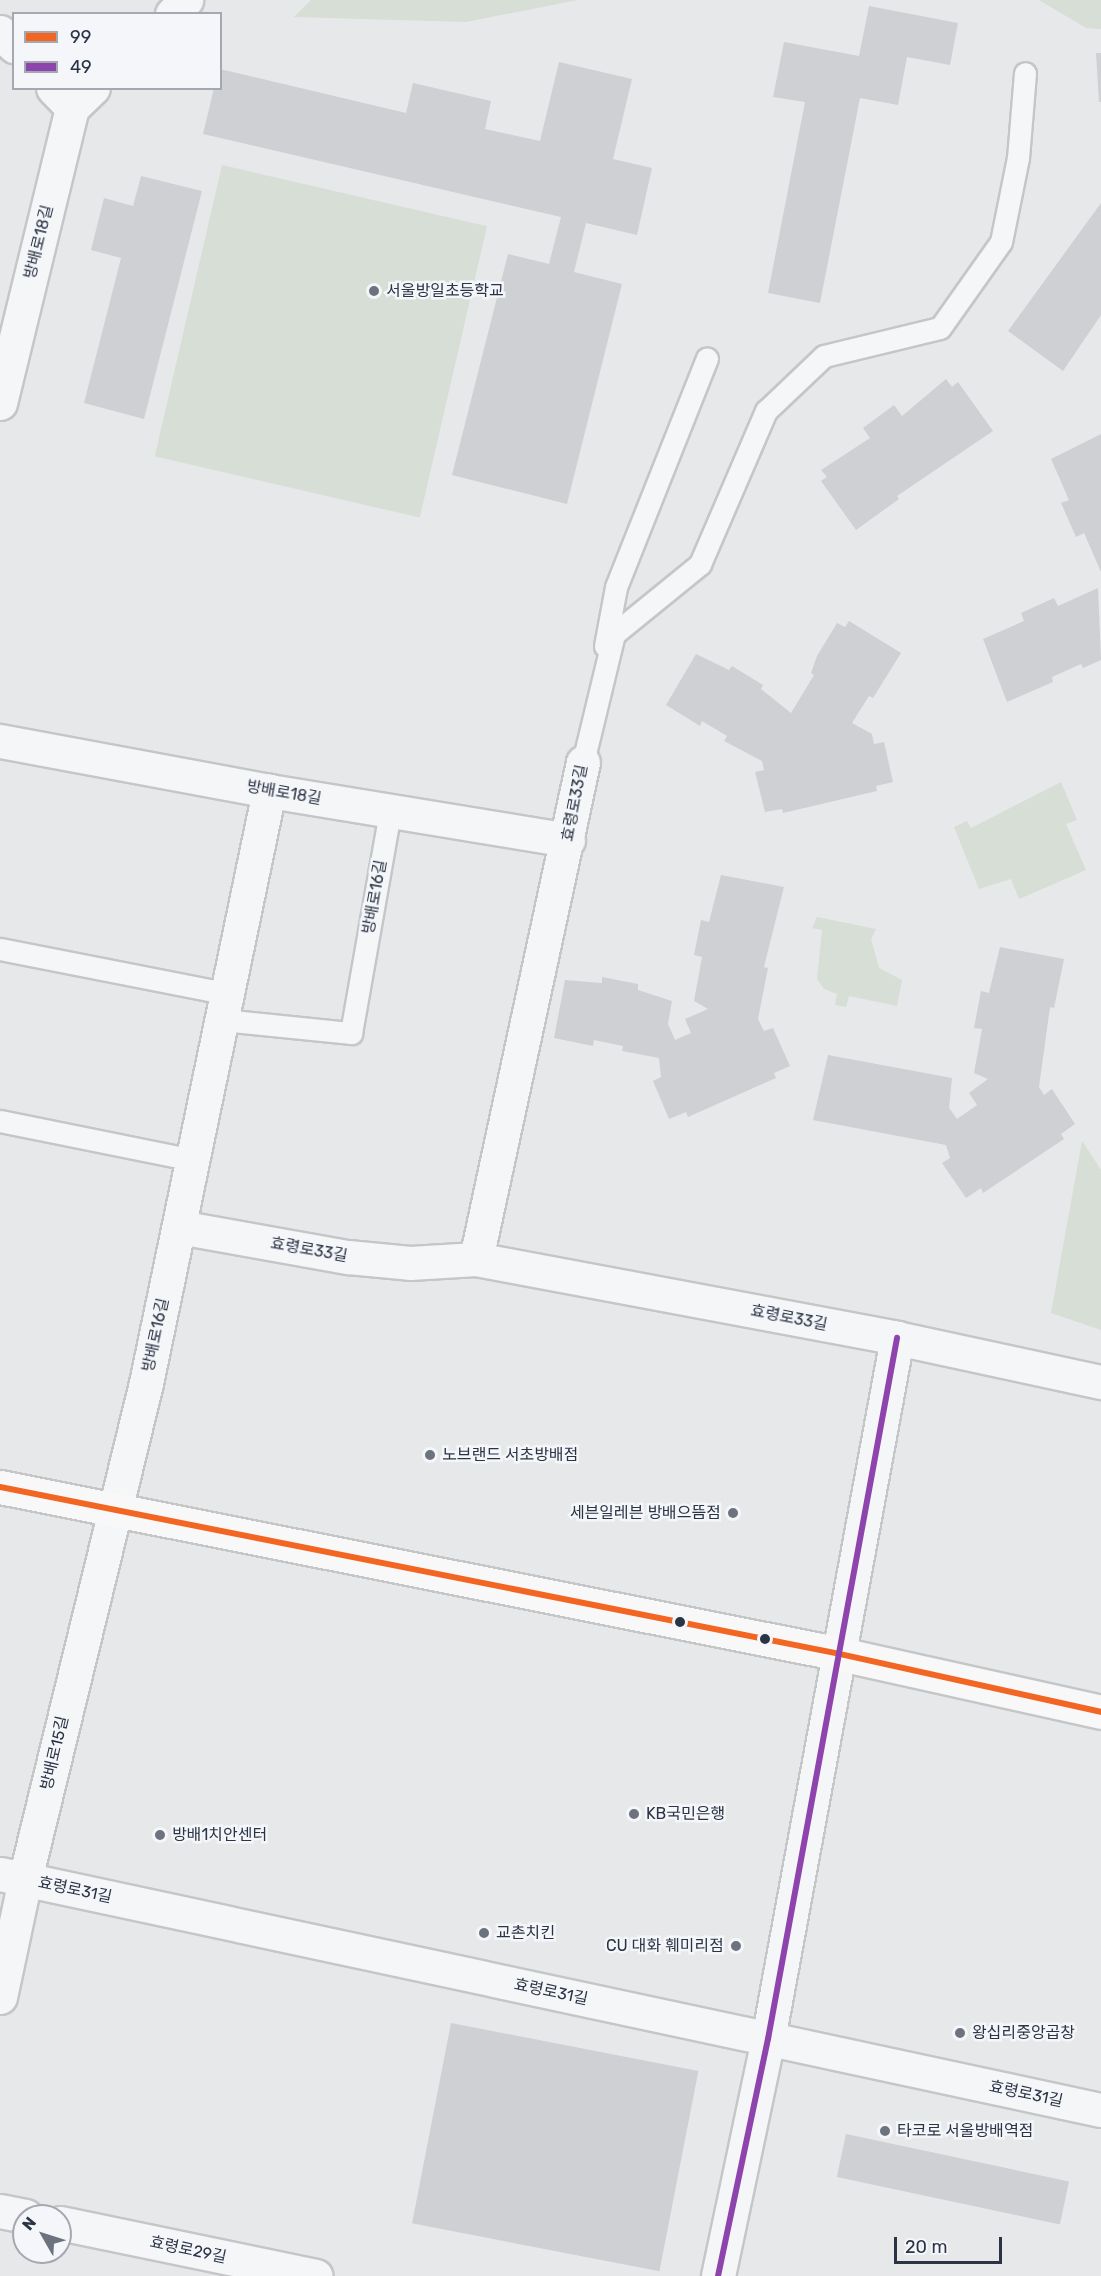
<!DOCTYPE html>
<meta charset="utf-8">
<style>
body{margin:0}
#map{position:relative;width:1101px;height:2276px;overflow:hidden;background:#e6e8ea;font-family:Rubik,"Noto Sans KR",sans-serif}
div>[style]{position:absolute}
.green>*{inset:0;background:#d6ded6;transform-origin:0 0}
.building>*{inset:0;background:#ced0d3;transform-origin:0 0}
.roads{filter:drop-shadow(2px 0 #c4c6c8) drop-shadow(-2px 0 #c4c6c8) drop-shadow(0 2px #c4c6c8) drop-shadow(0 -2px #c4c6c8)}
.lane>*{height:21px;margin:-10.5px;padding:0 10.5px;transform-origin:10.5px;border-radius:10.5px;background:#f5f6f7}
.street>*{height:33px;margin:-16.5px;padding:0 16.5px;transform-origin:16.5px;border-radius:16.5px;background:#f5f6f7}
.secondary>*{height:33px;margin:-16.5px;padding:0 16.5px;transform-origin:16.5px;border-radius:16.5px;background:#f8f8f8}
.bus-1>*{height:6px;margin:-3px;padding:0 3px;transform-origin:3px;border-radius:3px;background:#f26522}
.bus-2>*{height:6px;margin:-3px;padding:0 3px;transform-origin:3px;border-radius:3px;background:#8e44ad}
.dots>*{width:16px;height:16px;translate:-50% -50%;box-sizing:border-box;border:3px solid #f4f6f9;border-radius:50%}
span{translate:-50% -50%;white-space:nowrap;text-align:center;line-height:1.15;-webkit-text-stroke:5px #f4f6f9;paint-order:stroke}
.street-label{font-size:16px;color:#2b3445}
.poi-label{font-size:16px;color:#2b3445}
.left{translate:0 -50%;text-align:left}
.right{translate:-100% -50%;text-align:right}
.legend{position:absolute;left:12px;top:12px;width:210px;height:78px;box-sizing:border-box;background:#f4f6f9;border:2px solid #a4a8b1;margin:0;padding:8px 10px;list-style:none;font-size:18px;color:#2b3445}
.legend li{display:flex;align-items:center;gap:12px;height:30px}
.legend b{width:30px;border:2px solid #a4a8b1}
.north{position:absolute;left:12px;top:2204px;width:60px;height:60px;box-sizing:border-box;background:#f4f6f9;border:2px solid #a4a8b1;border-radius:50%;rotate:309deg;font-size:16px;font-weight:700;line-height:24px;text-align:center;color:#2b3445}
.north::after{content:'';display:block;margin:auto;width:21px;height:27px;background:#6c737f;clip-path:polygon(50% 0,100% 100%,50% 72%,0 100%)}
.scale{position:absolute;left:894px;top:2237px;width:108px;height:27px;box-sizing:border-box;border:3px solid #2b3445;border-top:0;padding-left:8px;font-size:18px;line-height:21px;white-space:nowrap;color:#2b3445;-webkit-text-stroke:4px #f4f6f9;paint-order:stroke}
</style>
<div id="map">
<div class="green">
<div style="clip-path:polygon(311px 0,578px 0,466px 22px,294px 17px)"></div>
<div style="clip-path:polygon(1039px 0,1101px 0,1101px 29px,1086px 28px)"></div>
<div style="left:222px;top:165px;width:272px;height:299px;rotate:13deg"></div>
<div style="clip-path:polygon(1061px 782px,1077px 820px,1066px 824px,1086px 870px,1019px 899px,1011px 879px,979px 889px,954px 827px,967px 821px,971px 828px)"></div>
<div style="clip-path:polygon(817px 917px,876px 929px,871px 939px,879px 968px,902px 980px,897px 1006px,849px 996px,846px 1007px,835px 1005px,837px 994px,824px 989px,817px 979px,822px 930px,812px 928px)"></div>
<div style="clip-path:polygon(1082px 1141px,1101px 1170px,1101px 1330px,1051px 1313px)"></div>
</div>
<div class="building">
<div style="clip-path:polygon(869px 6px,958px 23px,950px 65px,907px 57px,898px 105px,860px 98px,820px 303px,768px 293px,805px 102px,773px 97px,784px 42px,859px 56px)"></div>
<div style="clip-path:polygon(1096px 53px,1101px 53px,1101px 102px,1099px 102px)"></div>
<div style="clip-path:polygon(559px 62px,632px 79px,613px 159px,652px 168px,637px 235px,586px 223px,574px 272px,622px 284px,567px 504px,452px 475px,508px 254px,549px 264px,561px 217px,203px 134px,214px 88px,220px 88px,220px 69px,406px 113px,413px 83px,491px 101px,485px 129px,540px 141px)"></div>
<div style="clip-path:polygon(141px 176px,202px 191px,144px 419px,84px 403px,121px 258px,91px 250px,104px 198px,133px 206px)"></div>
<div style="clip-path:polygon(1101px 203px,1101px 315px,1063px 371px,1008px 331px)"></div>
<div style="clip-path:polygon(946px 379px,952px 387px,958px 382px,993px 431px,897px 496px,899px 499px,856px 530px,821px 481px,827px 477px,821px 470px,870px 438px,863px 428px,894px 405px,902px 416px)"></div>
<div style="clip-path:polygon(1101px 434px,1101px 572px,1084px 533px,1076px 537px,1061px 503px,1069px 500px,1051px 459px)"></div>
<div style="clip-path:polygon(1098px 588px,1101px 660px,1083px 668px,1081px 664px,1052px 677px,1053px 682px,1007px 702px,983px 639px,1024px 621px,1021px 613px,1054px 598px,1058px 606px)"></div>
<div style="clip-path:polygon(849px 621px,901px 653px,873px 698px,869px 696px,852px 723px,872px 734px,874px 744px,884px 742px,893px 782px,876px 786px,877px 791px,783px 813px,782px 809px,765px 812px,755px 772px,764px 770px,762px 761px,724px 741px,727px 736px,702px 721px,700px 726px,666px 705px,696px 654px,729px 670px,732px 666px,763px 685px,761px 689px,791px 713px,814px 675px,811px 673px,817px 656px,837px 623px,845px 627px)"></div>
<div style="clip-path:polygon(721px 875px,784px 887px,764px 967px,768px 968px,758px 1019px,764px 1031px,773px 1028px,790px 1066px,774px 1073px,776px 1078px,688px 1117px,686px 1112px,669px 1119px,653px 1081px,661px 1077px,659px 1058px,622px 1051px,623px 1046px,594px 1040px,593px 1046px,554px 1038px,565px 980px,602px 983px,602px 977px,638px 984px,638px 990px,672px 1001px,668px 1024px,675px 1040px,691px 1033px,685px 1019px,708px 1009px,694px 1001px,702px 957px,694px 955px,701px 920px,709px 922px)"></div>
<div style="clip-path:polygon(1000px 947px,1064px 959px,1054px 1008px,1050px 1007px,1039px 1087px,1044px 1095px,1052px 1089px,1075px 1124px,1061px 1134px,1064px 1139px,983px 1193px,981px 1188px,966px 1198px,942px 1163px,950px 1158px,946px 1145px,813px 1120px,828px 1055px,952px 1078px,949px 1108px,957px 1119px,977px 1105px,969px 1093px,988px 1079px,974px 1073px,982px 1029px,974px 1028px,981px 991px,989px 993px)"></div>
<div style="left:451px;top:2023px;width:252px;height:204px;rotate:11deg"></div>
<div style="left:846px;top:2134px;width:228px;height:44px;rotate:12deg"></div>
</div>
<div class="roads">
<div class="lane">
<div style="left:605px;top:646px;width:60px;rotate:-79.4deg"></div>
<div style="left:616px;top:587px;width:246px;rotate:-68.3deg"></div>
<div style="left:583px;top:762px;width:132px;rotate:-76.4deg"></div>
<div style="left:614px;top:634px;width:111px;rotate:-39.1deg"></div>
<div style="left:700px;top:564px;width:167px;rotate:-66.7deg"></div>
<div style="left:766px;top:411px;width:80px;rotate:-43.5deg"></div>
<div style="left:824px;top:356px;width:119px;rotate:-13.6deg"></div>
<div style="left:940px;top:328px;width:105px;rotate:-54.7deg"></div>
<div style="left:1001px;top:242px;width:86px;rotate:-78.6deg"></div>
<div style="left:1018px;top:158px;width:85px;rotate:-85.3deg"></div>
<div style="left:0;top:949px;width:233px;rotate:11.1deg"></div>
<div style="left:223px;top:1020px;width:129px;rotate:5.8deg"></div>
<div style="left:351px;top:1033px;width:225px;rotate:-80deg"></div>
<div style="left:0;top:1121px;width:198px;rotate:11.4deg"></div>
</div>
<div class="street">
<div style="left:172px;top:14px;width:20px;rotate:-45deg"></div>
<div style="left:0;top:32px;width:20px;rotate:45deg"></div>
<div style="left:53px;top:88px;width:28px;rotate:46deg"></div>
<div style="left:0;top:403px;width:304px;rotate:-76.3deg"></div>
<div style="left:72px;top:108px;width:29px;rotate:-44deg"></div>
<div style="left:0;top:741px;width:274px;rotate:10.5deg"></div>
<div style="left:269px;top:791px;width:303px;rotate:9.3deg"></div>
<div style="left:179px;top:1227px;width:172px;rotate:10.1deg"></div>
<div style="left:348px;top:1257px;width:62px;rotate:5.5deg"></div>
<div style="left:410px;top:1263px;width:66px;rotate:-3.5deg"></div>
<div style="left:476px;top:1259px;width:428px;rotate:10.6deg"></div>
<div style="left:897px;top:1338px;width:209px;rotate:12.2deg"></div>
<div style="left:476px;top:1259px;width:508px;rotate:-77.85deg"></div>
<div style="left:0;top:1874px;width:1126px;rotate:12.1deg"></div>
<div style="left:0;top:1997px;width:121px;rotate:-78deg"></div>
<div style="left:25px;top:1879px;width:511px;rotate:-76.29deg"></div>
<div style="left:146px;top:1383px;width:605px;rotate:-78.26deg"></div>
<div style="left:0;top:2211px;width:26px;rotate:11deg"></div>
<div style="left:60px;top:2223px;width:261px;rotate:11.7deg"></div>
<div style="left:718px;top:2276px;width:242px;rotate:-78.1deg"></div>
<div style="left:768px;top:2039px;width:713px;rotate:-79.57deg"></div>
</div>
<div class="secondary">
<div style="left:0;top:1487px;width:856px;rotate:11.24deg"></div>
<div style="left:840px;top:1654px;width:267px;rotate:12.5deg"></div>
</div>
</div>
<div class="bus-1">
<div style="left:0;top:1487px;width:856px;rotate:11.24deg"></div>
<div style="left:840px;top:1654px;width:267px;rotate:12.5deg"></div>
</div>
<div class="bus-2">
<div style="left:718px;top:2276px;width:242px;rotate:-78.1deg"></div>
<div style="left:768px;top:2039px;width:713px;rotate:-79.57deg"></div>
</div>
<div class="dots">
<div style="left:374px;top:291px;background:#6c737f"></div>
<div style="left:430px;top:1455px;background:#6c737f"></div>
<div style="left:733px;top:1513px;background:#6c737f"></div>
<div style="left:680px;top:1622px;background:#2b3445"></div>
<div style="left:765px;top:1639px;background:#2b3445"></div>
<div style="left:634px;top:1814px;background:#6c737f"></div>
<div style="left:160px;top:1835px;background:#6c737f"></div>
<div style="left:484px;top:1933px;background:#6c737f"></div>
<div style="left:736px;top:1946px;background:#6c737f"></div>
<div style="left:960px;top:2033px;background:#6c737f"></div>
<div style="left:885px;top:2131px;background:#6c737f"></div>
</div>
<div class="street-label">
<span style="left:39px;top:242px;rotate:-76deg">방배로18길</span>
<span style="left:284px;top:793px;rotate:10deg">방배로18길</span>
<span style="left:575px;top:803px;rotate:-79deg">효령로33길</span>
<span style="left:375px;top:897px;rotate:-80deg">방배로16길</span>
<span style="left:309px;top:1250px;rotate:10deg">효령로33길</span>
<span style="left:789px;top:1318px;rotate:11deg">효령로33길</span>
<span style="left:156px;top:1335px;rotate:-78deg">방배로16길</span>
<span style="left:55px;top:1753px;rotate:-77deg">방배로15길</span>
<span style="left:75px;top:1890px;rotate:12deg">효령로31길</span>
<span style="left:551px;top:1992px;rotate:12deg">효령로31길</span>
<span style="left:1026px;top:2094px;rotate:12deg">효령로31길</span>
<span style="left:188px;top:2250px;rotate:12deg">효령로29길</span>
</div>
<div class="poi-label">
<span class="left" style="left:386px;top:291px">서울방일초등학교</span>
<span class="left" style="left:442px;top:1455px">노브랜드 서초방배점</span>
<span class="right" style="left:721px;top:1513px">세븐일레븐 방배으뜸점</span>
<span class="left" style="left:646px;top:1814px">KB국민은행</span>
<span class="left" style="left:172px;top:1835px">방배1치안센터</span>
<span class="left" style="left:496px;top:1933px">교촌치킨</span>
<span class="right" style="left:724px;top:1946px">CU 대화 훼미리점</span>
<span class="left" style="left:972px;top:2033px">왕십리중앙곱창</span>
<span class="left" style="left:897px;top:2131px">타코로 서울방배역점</span>
</div>
<ul class="legend">
<li><b style="height:8px;background:#f26522"></b>99</li>
<li><b style="height:8px;background:#8e44ad"></b>49</li>
</ul>
<div class="north">N</div>
<div class="scale">20 m</div>
</div>
